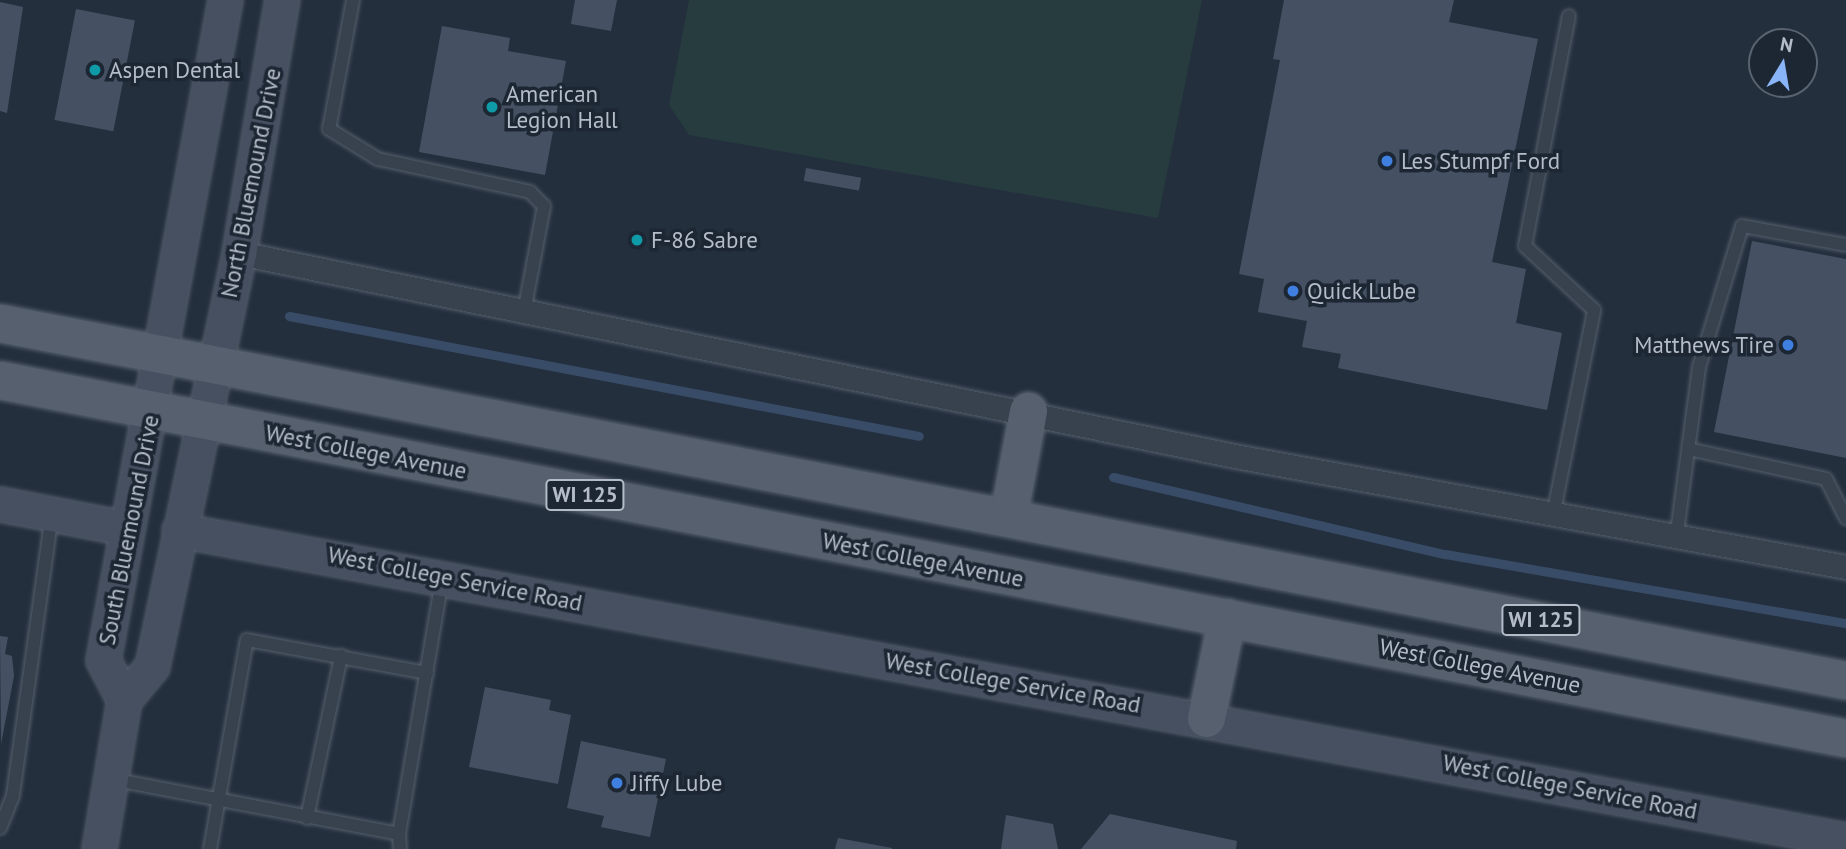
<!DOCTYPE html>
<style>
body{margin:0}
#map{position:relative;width:1846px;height:849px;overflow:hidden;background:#242f3e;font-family:"PT Sans",sans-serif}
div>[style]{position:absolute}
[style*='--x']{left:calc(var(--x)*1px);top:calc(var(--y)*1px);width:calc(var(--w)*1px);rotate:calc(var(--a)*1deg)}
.green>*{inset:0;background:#263c3f}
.stream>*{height:9px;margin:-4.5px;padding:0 4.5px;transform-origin:4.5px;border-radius:4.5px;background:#394c67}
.building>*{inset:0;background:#455162;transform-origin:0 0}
.roads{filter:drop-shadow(0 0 2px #565f6c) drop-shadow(0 0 2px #565f6c)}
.lane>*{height:12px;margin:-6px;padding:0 6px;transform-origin:6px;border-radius:6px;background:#38414e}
.street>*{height:23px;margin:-11.5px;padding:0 11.5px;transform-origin:11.5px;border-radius:11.5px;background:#38414e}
.secondary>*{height:33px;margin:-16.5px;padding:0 16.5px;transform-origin:16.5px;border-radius:16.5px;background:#465061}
.primary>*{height:37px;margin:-18.5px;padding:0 18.5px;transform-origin:18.5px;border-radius:18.5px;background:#56606e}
.dots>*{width:19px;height:19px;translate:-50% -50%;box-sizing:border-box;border:4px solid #1d2633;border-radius:50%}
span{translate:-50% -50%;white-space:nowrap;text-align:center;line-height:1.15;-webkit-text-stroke:7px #1d2633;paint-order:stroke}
.shield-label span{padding:2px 5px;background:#1d2633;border:2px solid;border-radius:5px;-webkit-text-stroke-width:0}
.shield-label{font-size:21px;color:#b4bcc9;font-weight:700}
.poi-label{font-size:23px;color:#b4bcc9}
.left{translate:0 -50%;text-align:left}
.right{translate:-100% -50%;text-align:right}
.street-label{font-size:23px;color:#b4bcc9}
.north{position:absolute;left:1748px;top:28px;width:70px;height:70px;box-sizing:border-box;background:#1d2633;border:2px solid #59626f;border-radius:50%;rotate:11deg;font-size:19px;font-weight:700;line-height:28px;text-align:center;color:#b4bcc9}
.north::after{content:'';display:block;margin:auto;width:24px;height:32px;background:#8ab4f8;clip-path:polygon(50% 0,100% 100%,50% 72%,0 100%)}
</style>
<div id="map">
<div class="green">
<i style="clip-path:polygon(689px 0,1202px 0,1158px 218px,689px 135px,669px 105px)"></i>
</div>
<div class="stream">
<i style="--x:289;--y:316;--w:641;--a:10.78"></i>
<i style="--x:1113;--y:477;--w:341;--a:13.1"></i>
<i style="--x:1445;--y:554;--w:407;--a:9.8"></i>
</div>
<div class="building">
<i style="clip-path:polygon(575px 0,617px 0,611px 31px,571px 24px)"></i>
<i style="clip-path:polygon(1284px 0,1454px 0,1449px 22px,1538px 39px,1492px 262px,1526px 269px,1516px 323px,1562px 333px,1547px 410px,1338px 368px,1341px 354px,1302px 347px,1307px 321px,1258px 312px,1264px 279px,1239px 274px,1280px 60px,1273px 59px)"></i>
<i style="clip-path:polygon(0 2px,23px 7px,7px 113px,0 111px)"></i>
<i style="left:76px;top:9px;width:60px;height:113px;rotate:11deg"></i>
<i style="clip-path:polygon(442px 26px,510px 38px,508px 51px,566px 61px,545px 175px,419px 152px)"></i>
<i style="left:806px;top:168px;width:56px;height:13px;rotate:10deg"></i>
<i style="clip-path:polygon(1752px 241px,1846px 259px,1846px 458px,1714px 432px)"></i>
<i style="clip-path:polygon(0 636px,8px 637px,5px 654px,12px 656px,14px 676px,1px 744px)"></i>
<i style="clip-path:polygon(485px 687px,551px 700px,549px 710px,571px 715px,558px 784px,469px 767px)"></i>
<i style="clip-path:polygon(581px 741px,666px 759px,650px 837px,601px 827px,604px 816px,567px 808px)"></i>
<i style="clip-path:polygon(1110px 814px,1237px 841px,1236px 849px,1081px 849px)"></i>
<i style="clip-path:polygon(1006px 815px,1053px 824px,1058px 849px,1001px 849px)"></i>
<i style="clip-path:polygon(838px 838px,892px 848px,892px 849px,835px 849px)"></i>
</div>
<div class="roads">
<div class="lane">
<i style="--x:353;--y:0;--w:131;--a:100.5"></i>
<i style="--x:329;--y:129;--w:57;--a:31.5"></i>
<i style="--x:378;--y:159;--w:156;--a:12.2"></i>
<i style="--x:530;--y:192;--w:20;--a:45"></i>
<i style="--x:544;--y:206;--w:108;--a:100.7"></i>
<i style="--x:1693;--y:450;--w:136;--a:12.3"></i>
<i style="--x:1826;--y:479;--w:44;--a:62.9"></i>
<i style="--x:1553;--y:516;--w:210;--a:-78.7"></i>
<i style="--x:1594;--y:310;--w:94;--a:-137.2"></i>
<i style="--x:1525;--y:246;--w:234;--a:-79.2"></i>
<i style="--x:1676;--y:540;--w:175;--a:-82.4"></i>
<i style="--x:1699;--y:367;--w:147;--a:-73"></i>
<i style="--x:1742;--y:226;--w:106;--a:10.4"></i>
<i style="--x:111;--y:779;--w:293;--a:10.8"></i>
<i style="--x:399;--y:834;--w:15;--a:86"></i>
<i style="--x:307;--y:818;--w:166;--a:-78.1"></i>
<i style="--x:0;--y:828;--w:35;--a:-68"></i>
<i style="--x:13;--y:795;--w:283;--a:-82.1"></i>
<i style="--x:399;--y:834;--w:257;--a:-80.4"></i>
<i style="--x:210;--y:849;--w:212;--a:-80"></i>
<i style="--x:247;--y:640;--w:183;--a:10.4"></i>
</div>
<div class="street">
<i style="--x:239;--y:253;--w:1022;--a:11.52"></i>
<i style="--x:1240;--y:457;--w:616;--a:10.29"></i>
</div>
<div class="secondary">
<i style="--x:0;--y:504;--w:127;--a:10.9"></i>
<i style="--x:179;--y:530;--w:1696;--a:10.53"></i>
<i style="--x:124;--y:700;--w:45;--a:-117.7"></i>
<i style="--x:103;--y:660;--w:671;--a:-79.53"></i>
<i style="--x:99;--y:849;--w:151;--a:-80.5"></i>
<i style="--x:124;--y:700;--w:44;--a:-50.5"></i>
<i style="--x:152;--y:666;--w:422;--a:-78.1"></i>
<i style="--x:239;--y:253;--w:257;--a:-80.4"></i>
</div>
<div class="primary">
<i style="--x:0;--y:323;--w:1880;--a:10.95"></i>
<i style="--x:0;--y:380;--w:1880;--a:10.98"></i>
<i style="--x:1008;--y:517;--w:108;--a:-79.3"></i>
<i style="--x:1206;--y:718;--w:103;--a:-78.3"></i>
</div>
</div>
<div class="dots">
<i style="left:95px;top:70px;background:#0f9aa8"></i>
<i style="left:492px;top:107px;background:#0f9aa8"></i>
<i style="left:1387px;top:161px;background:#3f7fe0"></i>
<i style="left:637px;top:240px;background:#0f9aa8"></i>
<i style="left:1293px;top:291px;background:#3f7fe0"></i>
<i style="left:1788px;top:345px;background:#3f7fe0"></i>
<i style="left:617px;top:783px;background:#3f7fe0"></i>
</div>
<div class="shield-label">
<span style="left:585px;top:495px">WI 125</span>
<span style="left:1541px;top:620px">WI 125</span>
</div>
<div class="poi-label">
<span class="left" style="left:109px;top:70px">Aspen Dental</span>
<span class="left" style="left:506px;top:107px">American<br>Legion Hall</span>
<span class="left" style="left:1401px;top:161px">Les Stumpf Ford</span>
<span class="left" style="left:651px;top:240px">F-86 Sabre</span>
<span class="left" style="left:1307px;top:291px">Quick Lube</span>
<span class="right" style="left:1774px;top:345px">Matthews Tire</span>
<span class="left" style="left:631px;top:783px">Jiffy Lube</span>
</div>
<div class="street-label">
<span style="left:251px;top:183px;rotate:-79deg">North Bluemound Drive</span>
<span style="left:366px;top:452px;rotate:11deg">West College Avenue</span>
<span style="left:129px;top:530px;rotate:-79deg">South Bluemound Drive</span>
<span style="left:923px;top:560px;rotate:11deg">West College Avenue</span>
<span style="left:455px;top:579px;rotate:11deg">West College Service Road</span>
<span style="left:1480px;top:666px;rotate:11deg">West College Avenue</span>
<span style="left:1013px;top:683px;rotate:10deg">West College Service Road</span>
<span style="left:1570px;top:787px;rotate:11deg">West College Service Road</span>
</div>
<div class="north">N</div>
</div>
